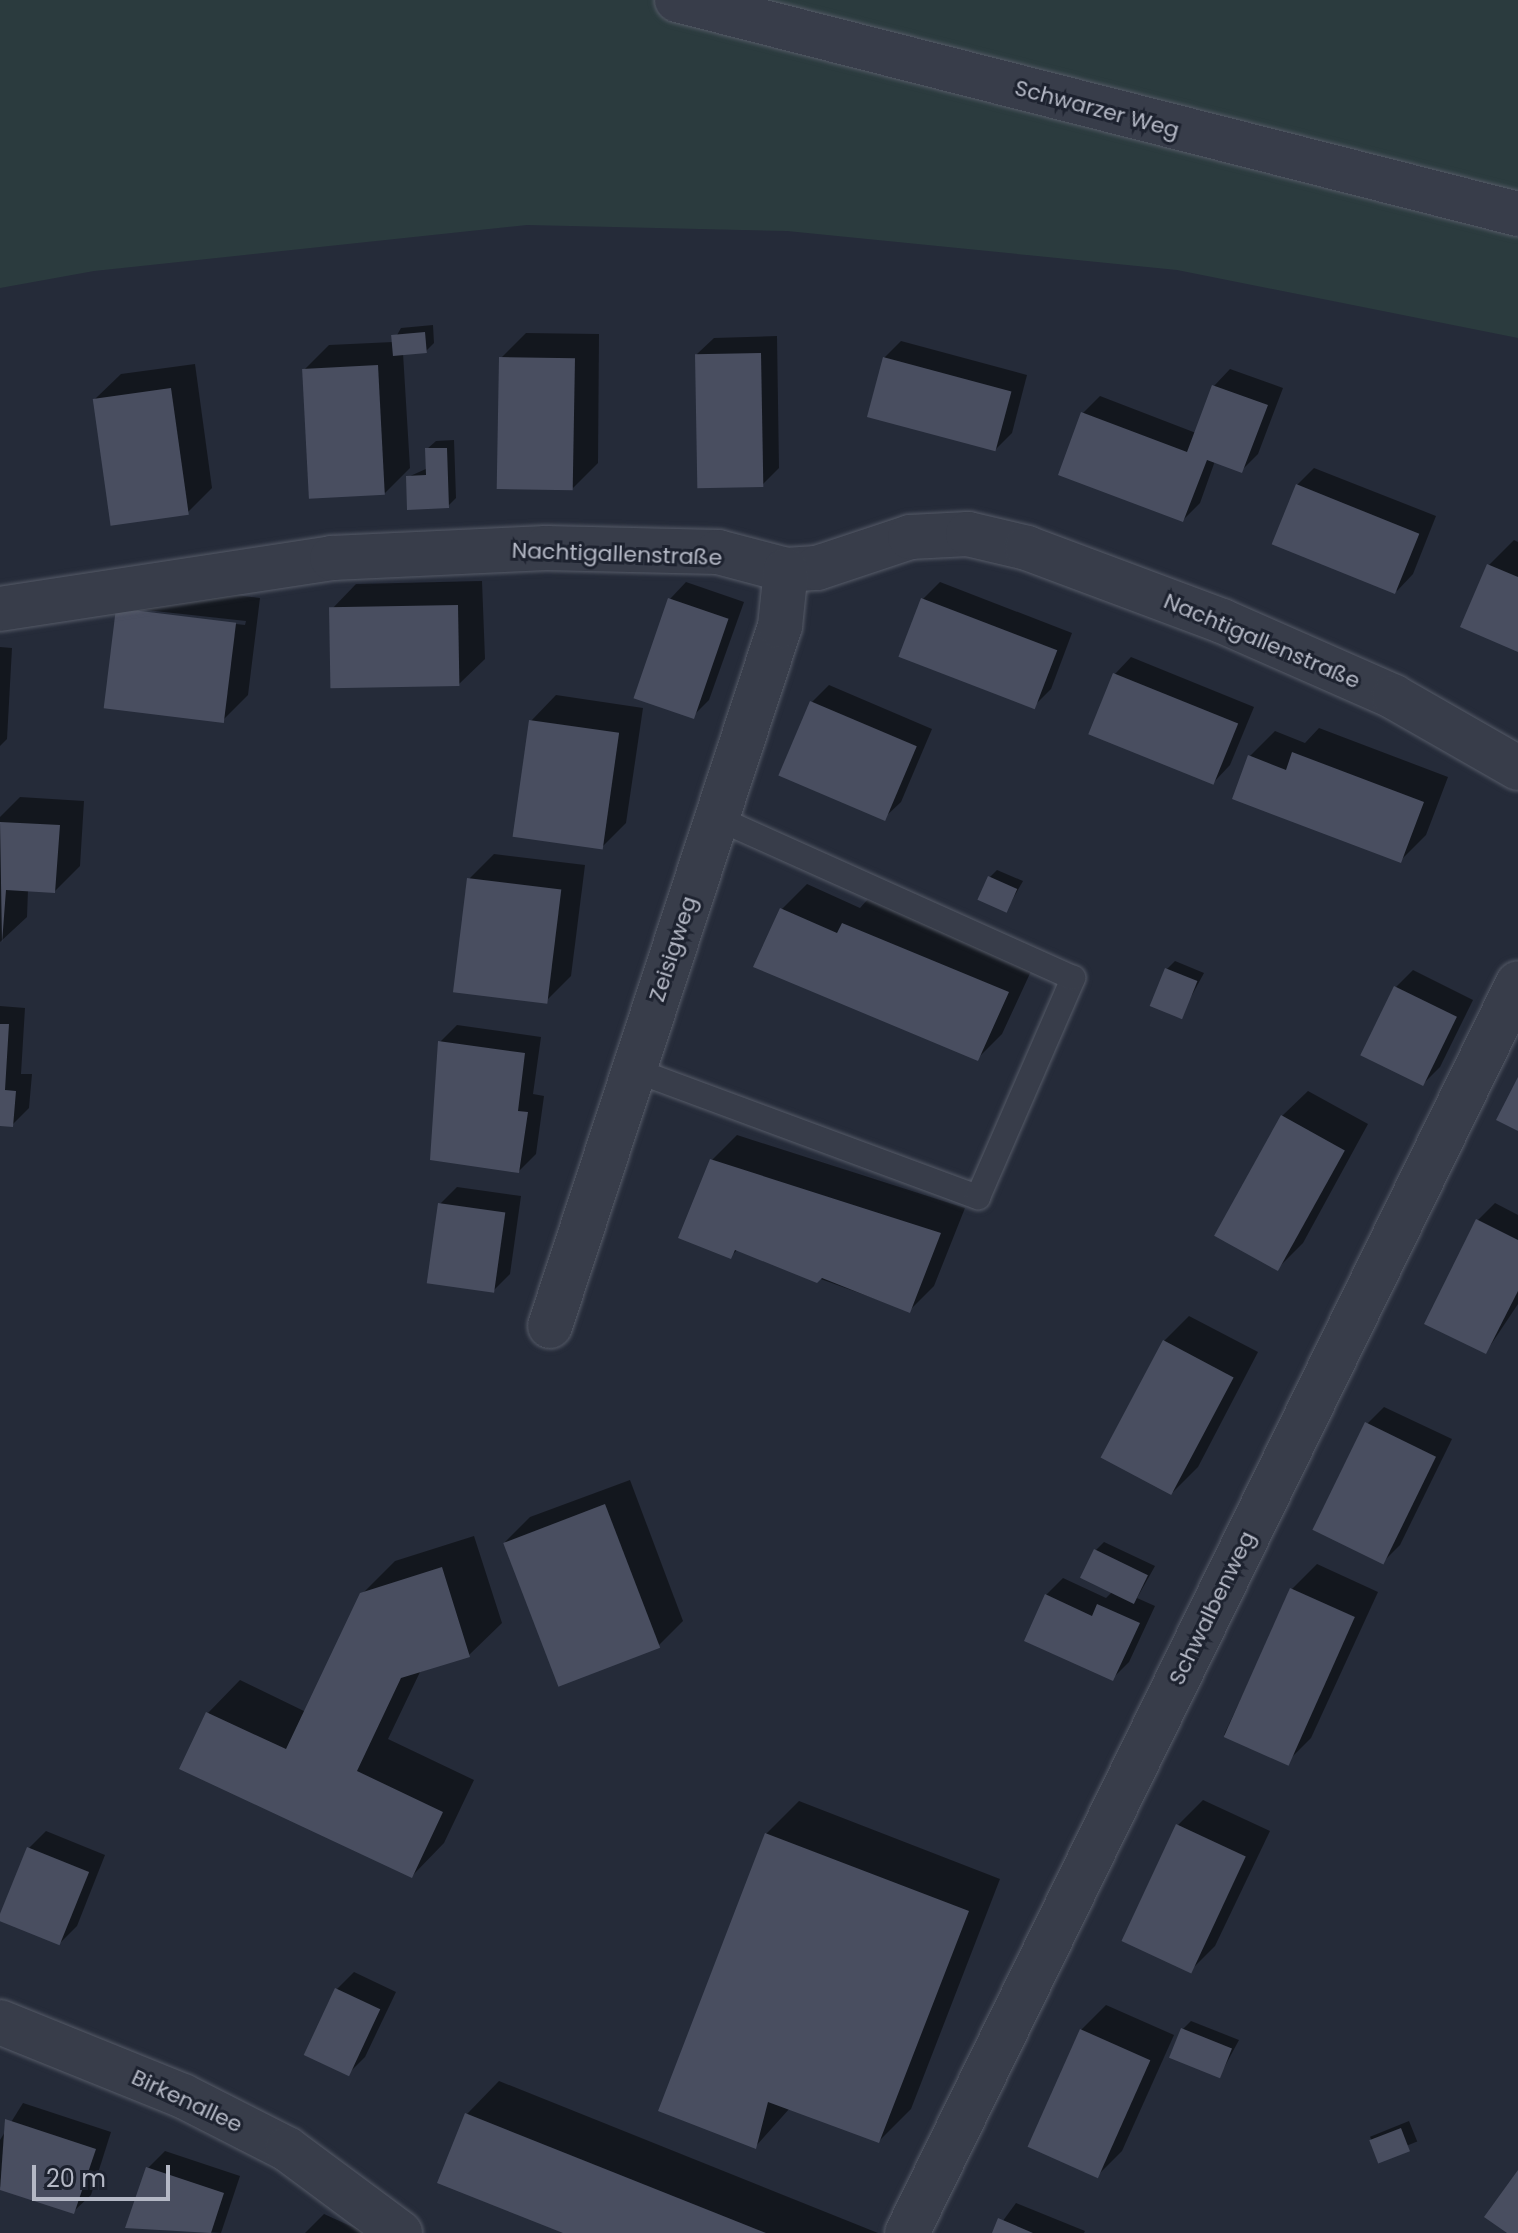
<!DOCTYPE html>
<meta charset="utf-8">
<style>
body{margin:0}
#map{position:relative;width:1518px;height:2233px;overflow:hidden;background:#252b39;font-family:Poppins,sans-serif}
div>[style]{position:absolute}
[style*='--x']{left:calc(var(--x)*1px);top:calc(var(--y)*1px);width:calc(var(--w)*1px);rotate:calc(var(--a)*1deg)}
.green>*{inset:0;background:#2b3b3e}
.shadow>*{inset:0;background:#0007;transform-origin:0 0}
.building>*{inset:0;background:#494e60;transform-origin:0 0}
.roads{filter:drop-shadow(0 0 2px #565b68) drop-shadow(0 0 2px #565b68)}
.lane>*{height:24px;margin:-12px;padding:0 12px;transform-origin:12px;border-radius:12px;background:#383d4a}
.street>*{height:44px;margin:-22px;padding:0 22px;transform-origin:22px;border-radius:22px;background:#383d4a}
span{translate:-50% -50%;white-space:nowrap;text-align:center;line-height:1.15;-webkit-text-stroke:6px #1d222f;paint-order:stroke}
.street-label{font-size:22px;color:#b4b8c5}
.scale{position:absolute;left:32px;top:2165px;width:138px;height:36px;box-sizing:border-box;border:4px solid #b4b8c5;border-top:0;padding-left:10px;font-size:24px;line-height:28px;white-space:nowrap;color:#b4b8c5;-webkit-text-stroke:6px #1d222f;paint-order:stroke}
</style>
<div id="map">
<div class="green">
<i style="clip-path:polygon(0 0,1518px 0,1518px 338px,1177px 270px,787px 231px,527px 225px,94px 271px,0 288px)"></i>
</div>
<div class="shadow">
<i style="clip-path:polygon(433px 325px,434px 343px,426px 351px,403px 353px,410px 468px,385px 493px,304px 370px,329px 345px,393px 342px,401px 328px)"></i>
<i style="clip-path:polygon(526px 333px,599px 334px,598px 463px,573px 488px,501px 358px)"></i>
<i style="clip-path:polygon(777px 336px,779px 468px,762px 485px,697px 354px,714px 338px)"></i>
<i style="clip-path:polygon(901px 341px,1027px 375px,1012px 433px,995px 450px,884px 358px)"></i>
<i style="clip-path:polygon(195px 364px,212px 488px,187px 513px,95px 399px,121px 374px)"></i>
<i style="clip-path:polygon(1230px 369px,1283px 388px,1258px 454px,1241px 471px,1215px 461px,1200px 503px,1183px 520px,1083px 413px,1100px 396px,1196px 433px,1214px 386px)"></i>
<i style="clip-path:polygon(454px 440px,456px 498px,448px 506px,408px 477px,428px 468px,427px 449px,436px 441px)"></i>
<i style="clip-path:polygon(1314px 468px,1436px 516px,1413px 574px,1397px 591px,1297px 485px)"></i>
<i style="clip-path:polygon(1514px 540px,1518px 542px,1518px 650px,1489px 565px)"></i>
<i style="clip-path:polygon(482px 581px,485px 659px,459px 684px,331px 610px,356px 584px)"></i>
<i style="clip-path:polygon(686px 582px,744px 602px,709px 700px,692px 717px,670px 599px)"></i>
<i style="clip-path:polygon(940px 582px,1072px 633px,1051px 689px,1034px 706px,923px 599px)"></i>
<i style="clip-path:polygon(evenodd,143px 584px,260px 598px,248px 695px,223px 720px,107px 707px,143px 584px,137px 609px,246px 621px,245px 625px,137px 613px,137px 609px)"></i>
<i style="clip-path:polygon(0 647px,12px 648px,7px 739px,0 746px)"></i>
<i style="clip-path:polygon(1131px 657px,1254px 707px,1230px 765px,1214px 782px,1115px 674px)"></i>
<i style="clip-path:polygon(829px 685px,932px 729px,901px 802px,884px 818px,812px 702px)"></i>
<i style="clip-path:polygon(556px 695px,643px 708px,626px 823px,601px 848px,531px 721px)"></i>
<i style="clip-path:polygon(1319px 728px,1448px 777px,1426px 835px,1401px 860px,1250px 756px,1275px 731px,1305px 743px)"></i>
<i style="clip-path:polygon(20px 797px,84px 801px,80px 866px,55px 891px,28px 890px,27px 917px,0 942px,0 817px)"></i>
<i style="clip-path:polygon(494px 854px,585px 865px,571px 976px,546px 1001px,469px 879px)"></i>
<i style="clip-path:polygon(997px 870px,1023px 881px,1006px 911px,989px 878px)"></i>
<i style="clip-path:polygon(807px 884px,860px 908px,868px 899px,1033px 967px,1002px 1034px,977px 1059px,756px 966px,782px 909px)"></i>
<i style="clip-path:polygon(1175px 961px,1204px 973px,1180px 1017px,1167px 969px)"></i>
<i style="clip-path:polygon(1413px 970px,1473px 1000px,1440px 1067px,1423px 1084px,1396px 987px)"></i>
<i style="clip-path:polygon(0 1006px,25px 1008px,21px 1074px,32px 1074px,29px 1108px,12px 1125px,0 1124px)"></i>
<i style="clip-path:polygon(457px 1025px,541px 1037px,533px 1094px,544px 1096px,536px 1154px,519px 1171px,440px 1042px)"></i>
<i style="clip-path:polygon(1308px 1091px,1368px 1124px,1303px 1243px,1278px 1268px,1217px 1235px,1282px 1116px)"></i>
<i style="clip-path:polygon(737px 1135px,965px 1208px,934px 1286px,909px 1311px,738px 1249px,731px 1256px,712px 1160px)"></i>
<i style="clip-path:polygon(457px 1187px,521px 1196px,510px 1274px,493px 1291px,440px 1204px)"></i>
<i style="clip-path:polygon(1495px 1203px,1518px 1215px,1518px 1304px,1486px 1352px,1478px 1220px)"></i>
<i style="clip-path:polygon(1189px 1316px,1258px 1352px,1198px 1467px,1173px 1492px,1164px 1341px)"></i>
<i style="clip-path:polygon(1384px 1407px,1452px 1439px,1400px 1545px,1383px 1562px,1367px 1424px)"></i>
<i style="clip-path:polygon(630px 1480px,683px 1621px,658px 1646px,505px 1542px,530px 1517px)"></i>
<i style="clip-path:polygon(474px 1536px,502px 1623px,469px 1655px,420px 1672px,388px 1739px,474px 1780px,444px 1843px,412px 1876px,208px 1713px,240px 1680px,306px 1712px,362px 1594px,395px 1561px)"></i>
<i style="clip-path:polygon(1104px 1542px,1155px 1566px,1137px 1598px,1155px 1606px,1129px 1662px,1112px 1679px,1046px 1595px,1063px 1578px,1106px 1598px,1113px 1591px,1096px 1550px)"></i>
<i style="clip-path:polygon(1317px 1564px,1378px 1592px,1311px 1738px,1286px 1763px,1224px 1735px,1292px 1589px)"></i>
<i style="clip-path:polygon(1203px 1800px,1270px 1831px,1215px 1946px,1190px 1971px,1124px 1940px,1178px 1825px)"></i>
<i style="clip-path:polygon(799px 1801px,1000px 1879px,911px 2109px,879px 2141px,790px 2108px,756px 2146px,766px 1834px)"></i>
<i style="clip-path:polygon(46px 1831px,105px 1855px,77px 1926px,60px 1943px,29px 1848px)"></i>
<i style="clip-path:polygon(354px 1972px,396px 1992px,365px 2057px,348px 2074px,337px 1989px)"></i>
<i style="clip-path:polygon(1106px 2005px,1174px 2035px,1122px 2151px,1097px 2176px,1081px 2030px)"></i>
<i style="clip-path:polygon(1191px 2021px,1239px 2040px,1219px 2077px,1183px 2029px)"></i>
<i style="clip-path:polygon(499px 2081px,878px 2233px,568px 2233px,467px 2114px)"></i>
<i style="clip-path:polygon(23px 2103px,111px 2132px,91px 2195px,74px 2211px,0 2187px,0 2140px)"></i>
<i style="left:1409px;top:2121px;width:22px;height:42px;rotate:68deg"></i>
<i style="clip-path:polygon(165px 2151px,240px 2176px,221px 2233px,128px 2226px,148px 2168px)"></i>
<i style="clip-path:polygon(1016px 2203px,1085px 2231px,1084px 2233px,994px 2233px)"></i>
<i style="clip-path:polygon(324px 2214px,366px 2233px,305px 2233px)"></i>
</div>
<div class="building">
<i style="left:425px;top:332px;width:21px;height:34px;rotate:85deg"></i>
<i style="left:761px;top:353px;width:134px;height:66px;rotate:89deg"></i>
<i style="left:499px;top:357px;width:76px;height:132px;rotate:1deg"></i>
<i style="left:883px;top:357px;width:133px;height:62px;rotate:15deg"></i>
<i style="left:378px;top:365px;width:130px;height:76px;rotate:87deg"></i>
<i style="clip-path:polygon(1212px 385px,1268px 405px,1242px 473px,1207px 460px,1183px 522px,1058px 475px,1081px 412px,1187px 452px)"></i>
<i style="left:171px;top:388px;width:128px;height:79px;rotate:82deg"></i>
<i style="clip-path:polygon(425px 448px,447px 448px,449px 508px,407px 510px,406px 476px,426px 475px)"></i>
<i style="left:1296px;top:484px;width:133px;height:65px;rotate:22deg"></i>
<i style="clip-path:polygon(1487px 564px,1518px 577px,1518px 652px,1460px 627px)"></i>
<i style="left:668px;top:598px;width:64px;height:106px;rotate:19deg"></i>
<i style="left:921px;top:598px;width:146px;height:63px;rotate:21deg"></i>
<i style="left:458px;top:605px;width:81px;height:129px;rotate:89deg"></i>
<i style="left:116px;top:608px;width:121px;height:101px;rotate:7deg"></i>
<i style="left:1113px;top:673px;width:135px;height:66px;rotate:22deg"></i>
<i style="left:810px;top:701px;width:116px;height:81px;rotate:23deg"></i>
<i style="left:529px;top:720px;width:91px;height:118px;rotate:8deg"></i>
<i style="clip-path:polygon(1292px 752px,1424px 802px,1401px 863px,1232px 799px,1248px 755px,1286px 770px)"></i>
<i style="clip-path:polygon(0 822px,60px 825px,55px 893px,6px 890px,2px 943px)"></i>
<i style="left:988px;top:876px;width:32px;height:26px;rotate:24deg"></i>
<i style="left:467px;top:878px;width:95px;height:115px;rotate:7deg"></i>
<i style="clip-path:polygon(780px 908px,837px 933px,842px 923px,1009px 992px,978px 1061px,753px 967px)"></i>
<i style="left:1165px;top:968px;width:35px;height:41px;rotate:22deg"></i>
<i style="left:1394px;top:986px;width:70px;height:77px;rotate:26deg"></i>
<i style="clip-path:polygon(0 1024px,9px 1024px,5px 1090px,16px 1091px,13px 1127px,0 1126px)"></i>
<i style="clip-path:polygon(438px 1041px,525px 1053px,518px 1111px,528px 1112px,519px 1173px,430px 1160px)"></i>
<i style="clip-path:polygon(1518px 1077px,1518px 1131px,1496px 1120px)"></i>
<i style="left:1281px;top:1115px;width:73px;height:138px;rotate:29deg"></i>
<i style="clip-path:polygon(710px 1159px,941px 1233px,910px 1313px,822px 1278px,817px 1283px,735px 1250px,731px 1259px,678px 1238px)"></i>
<i style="left:438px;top:1203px;width:68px;height:81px;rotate:8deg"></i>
<i style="clip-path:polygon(1476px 1219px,1518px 1240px,1518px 1291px,1486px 1354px,1424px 1324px)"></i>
<i style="left:1163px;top:1340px;width:80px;height:133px;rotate:28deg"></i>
<i style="left:1365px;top:1422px;width:79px;height:120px;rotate:26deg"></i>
<i style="left:605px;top:1504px;width:154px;height:109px;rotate:69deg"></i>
<i style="left:1094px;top:1549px;width:60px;height:32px;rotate:26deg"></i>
<i style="clip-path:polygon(442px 1567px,470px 1657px,401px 1678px,357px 1771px,443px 1812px,412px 1878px,179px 1769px,206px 1712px,286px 1749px,360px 1593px)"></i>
<i style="left:1290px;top:1588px;width:71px;height:163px;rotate:24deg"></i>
<i style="clip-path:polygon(1045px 1594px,1092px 1616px,1097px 1604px,1140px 1623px,1113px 1681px,1024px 1641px)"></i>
<i style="left:1176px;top:1824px;width:77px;height:129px;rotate:25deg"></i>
<i style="clip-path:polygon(765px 1833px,969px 1911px,879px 2143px,768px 2102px,756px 2149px,658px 2111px)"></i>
<i style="left:27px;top:1847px;width:67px;height:79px;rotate:22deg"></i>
<i style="left:335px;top:1988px;width:50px;height:74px;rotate:25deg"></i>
<i style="left:1181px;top:2028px;width:55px;height:32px;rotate:22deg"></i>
<i style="left:1080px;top:2029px;width:77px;height:129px;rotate:24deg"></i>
<i style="clip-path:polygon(465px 2113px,766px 2233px,563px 2233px,437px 2183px)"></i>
<i style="clip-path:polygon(5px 2119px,96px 2149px,74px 2214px,0 2190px)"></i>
<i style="left:1401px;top:2128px;width:25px;height:34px;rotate:69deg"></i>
<i style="clip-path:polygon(146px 2167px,224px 2193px,211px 2233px,125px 2228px)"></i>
<i style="clip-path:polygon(1518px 2170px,1518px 2233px,1507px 2233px,1484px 2217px)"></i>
<i style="clip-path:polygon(998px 2218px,1033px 2233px,992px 2233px)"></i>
</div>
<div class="roads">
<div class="lane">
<i style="--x:634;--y:1070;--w:367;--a:20.3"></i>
<i style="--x:978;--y:1197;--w:239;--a:-66.5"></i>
<i style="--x:1073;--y:978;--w:390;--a:-155.8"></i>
</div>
<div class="street">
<i style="--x:677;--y:0;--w:868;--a:14.28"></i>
<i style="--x:0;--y:609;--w:336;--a:-8.7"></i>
<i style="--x:332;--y:558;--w:214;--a:-2.7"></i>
<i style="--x:546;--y:548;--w:172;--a:1.3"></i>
<i style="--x:718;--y:552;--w:70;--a:14.8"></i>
<i style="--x:786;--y:570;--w:31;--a:-4"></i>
<i style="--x:817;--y:568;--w:98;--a:-18.4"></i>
<i style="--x:910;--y:537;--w:58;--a:-3"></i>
<i style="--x:968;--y:534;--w:61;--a:13.3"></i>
<i style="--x:1027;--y:548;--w:208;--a:20.5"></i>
<i style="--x:1222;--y:621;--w:188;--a:23.8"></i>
<i style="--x:1394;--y:697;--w:143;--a:29.8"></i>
<i style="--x:550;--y:1326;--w:737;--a:-71.81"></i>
<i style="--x:780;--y:626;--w:56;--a:-83.9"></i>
<i style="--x:0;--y:2022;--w:197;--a:22"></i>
<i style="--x:183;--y:2096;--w:117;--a:27"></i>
<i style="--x:287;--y:2149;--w:141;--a:36.6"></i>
<i style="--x:907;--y:2233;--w:1391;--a:-63.95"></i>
</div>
</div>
<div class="street-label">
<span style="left:1097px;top:109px;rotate:15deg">Schwarzer Weg</span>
<span style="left:617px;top:554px;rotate:2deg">Nachtigallenstraße</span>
<span style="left:1262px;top:641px;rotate:23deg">Nachtigallenstraße</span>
<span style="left:673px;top:949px;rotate:-72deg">Zeisigweg</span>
<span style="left:1212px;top:1608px;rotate:-64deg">Schwalbenweg</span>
<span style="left:187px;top:2101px;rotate:25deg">Birkenallee</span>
</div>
<div class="scale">20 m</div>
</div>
